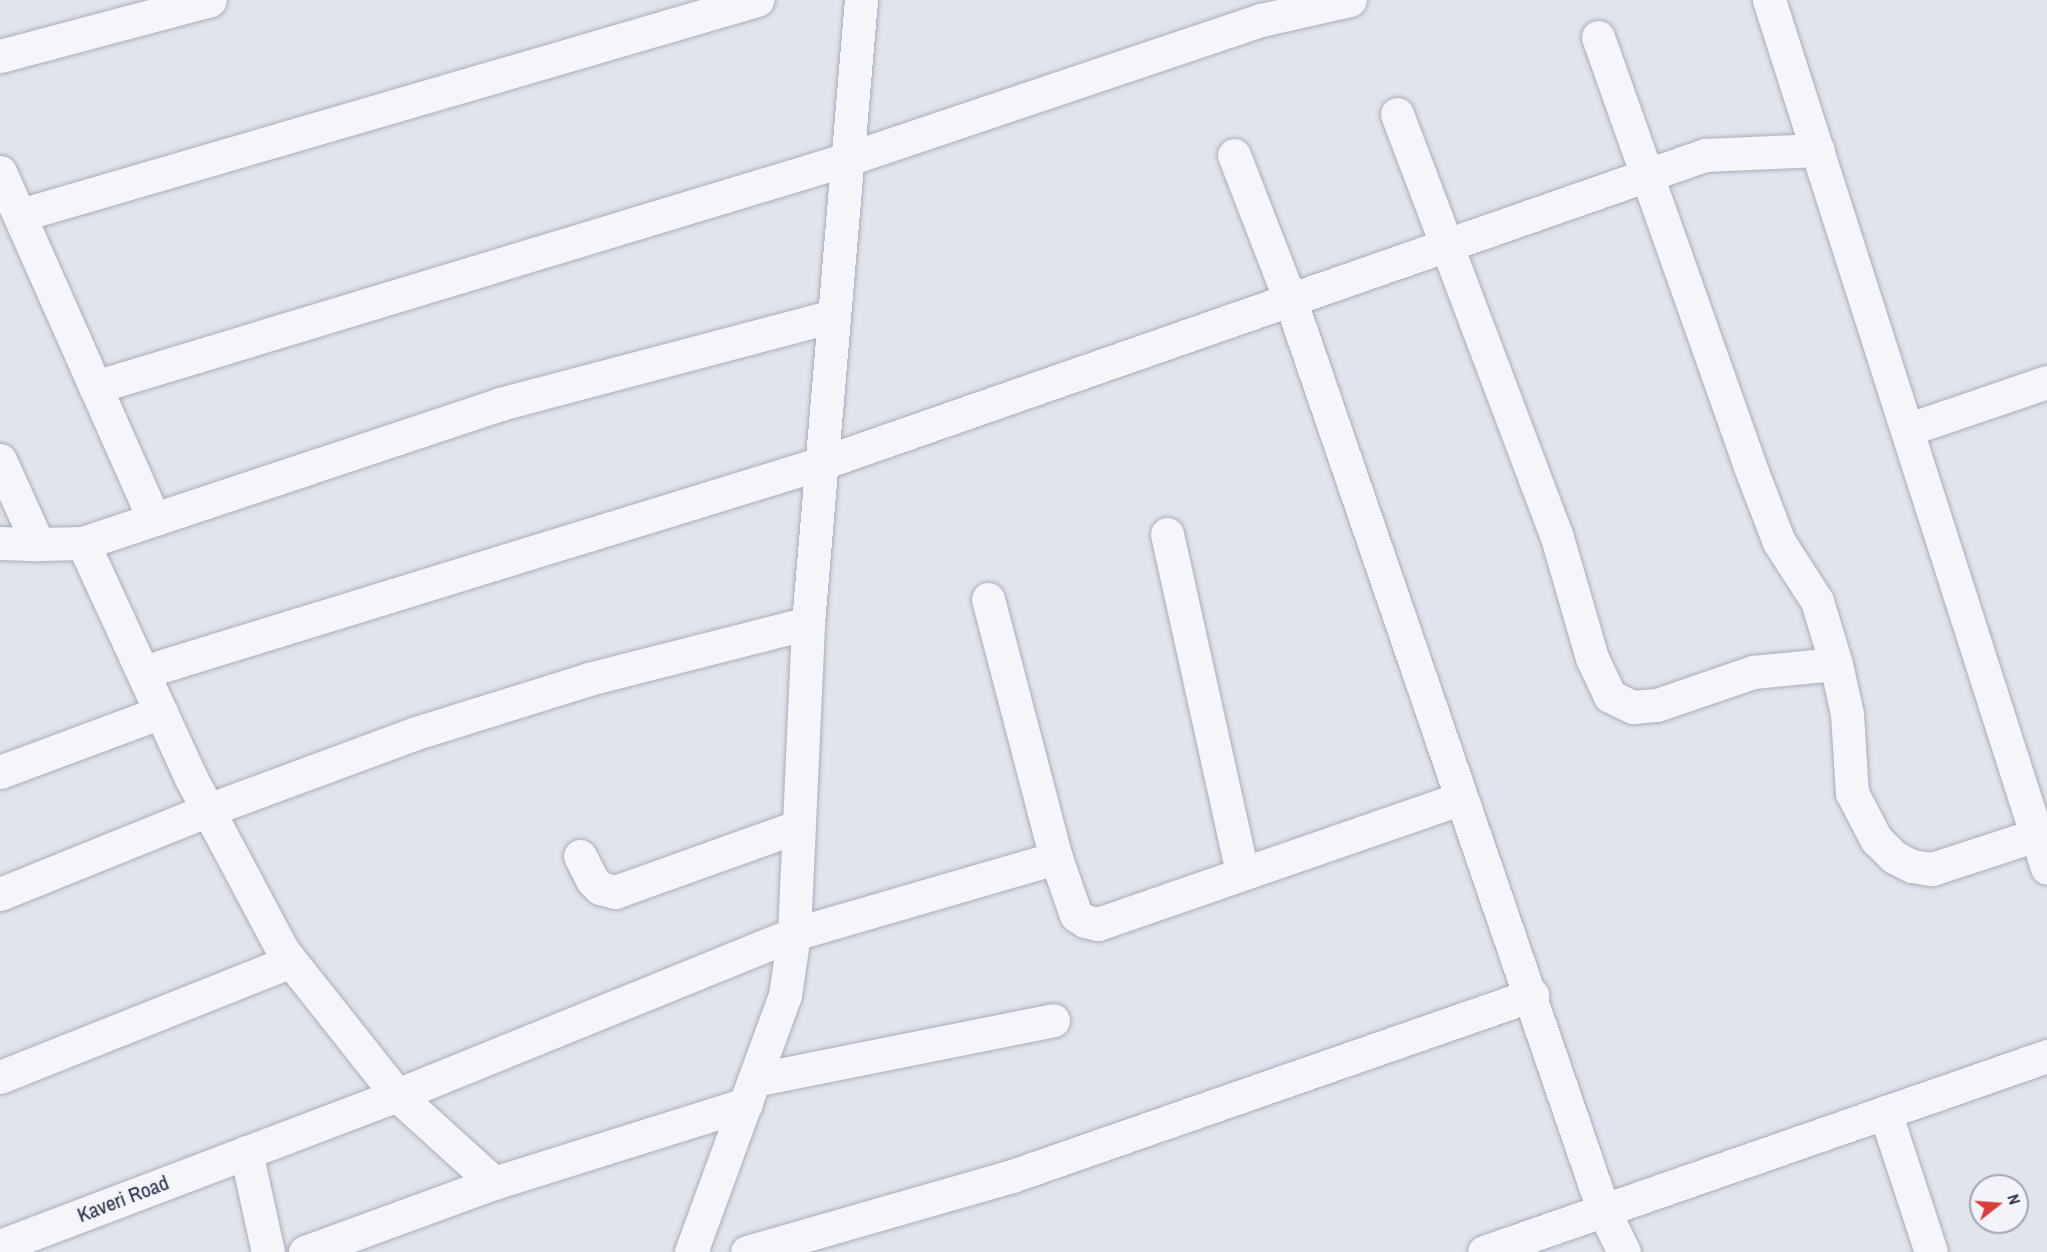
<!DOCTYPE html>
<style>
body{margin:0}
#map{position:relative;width:2047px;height:1252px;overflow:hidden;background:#e2e4ec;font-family:"Archivo Narrow",sans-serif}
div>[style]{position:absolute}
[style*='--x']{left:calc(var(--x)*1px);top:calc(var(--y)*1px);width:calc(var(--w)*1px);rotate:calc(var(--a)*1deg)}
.roads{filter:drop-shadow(0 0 2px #aaadba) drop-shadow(0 0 2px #aaadba)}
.minor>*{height:33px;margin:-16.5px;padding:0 16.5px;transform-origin:16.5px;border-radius:16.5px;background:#f5f6f9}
span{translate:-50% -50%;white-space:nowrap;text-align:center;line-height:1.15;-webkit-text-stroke:4.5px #f2f4f9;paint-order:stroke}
.street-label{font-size:21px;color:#282e46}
.north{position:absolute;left:1969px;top:1174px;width:60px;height:60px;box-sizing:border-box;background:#f2f4f9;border:2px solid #a1a5b1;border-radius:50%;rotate:73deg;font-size:16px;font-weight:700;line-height:24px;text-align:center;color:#282e46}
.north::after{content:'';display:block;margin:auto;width:21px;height:27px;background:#dd3d3a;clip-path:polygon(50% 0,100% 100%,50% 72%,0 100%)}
</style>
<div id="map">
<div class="roads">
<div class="minor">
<i style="--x:1769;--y:0;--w:911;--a:72.24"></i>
<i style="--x:1598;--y:37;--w:453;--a:70.5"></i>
<i style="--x:1749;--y:464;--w:84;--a:69"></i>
<i style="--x:1779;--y:542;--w:70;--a:57.2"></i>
<i style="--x:1817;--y:601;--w:66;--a:73.2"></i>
<i style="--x:0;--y:56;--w:217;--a:-14.9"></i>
<i style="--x:1397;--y:114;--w:449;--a:69.3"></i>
<i style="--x:1556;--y:534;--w:129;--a:73.8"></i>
<i style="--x:1592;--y:658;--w:42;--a:64.7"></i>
<i style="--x:1610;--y:696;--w:25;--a:26"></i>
<i style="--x:1633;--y:707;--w:24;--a:-5"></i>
<i style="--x:1657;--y:705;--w:102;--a:-19"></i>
<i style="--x:1753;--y:672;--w:83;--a:-5.5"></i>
<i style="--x:1836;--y:664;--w:51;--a:77.6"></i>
<i style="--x:1847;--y:714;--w:79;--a:86.4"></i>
<i style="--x:1852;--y:793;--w:52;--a:62.4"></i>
<i style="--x:1876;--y:839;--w:25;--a:45"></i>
<i style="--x:1894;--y:857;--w:20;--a:27"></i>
<i style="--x:1912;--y:866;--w:20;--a:9"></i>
<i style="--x:1932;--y:869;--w:109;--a:-18.1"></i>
<i style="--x:1234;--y:155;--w:158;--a:68.8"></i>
<i style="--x:1291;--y:302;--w:959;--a:71.02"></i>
<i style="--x:1603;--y:1209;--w:48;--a:64"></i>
<i style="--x:0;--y:172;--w:380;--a:66.1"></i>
<i style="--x:20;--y:215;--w:768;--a:-16.26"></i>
<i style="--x:95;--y:387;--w:787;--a:-16.85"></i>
<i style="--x:848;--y:159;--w:436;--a:-18.6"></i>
<i style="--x:1261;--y:20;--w:91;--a:-12.7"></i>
<i style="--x:1909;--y:429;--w:146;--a:-18.8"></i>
<i style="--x:0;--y:460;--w:92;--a:65.7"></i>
<i style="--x:38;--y:544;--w:45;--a:-1.3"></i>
<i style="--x:83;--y:543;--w:259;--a:65.3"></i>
<i style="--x:191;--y:778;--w:196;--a:62"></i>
<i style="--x:283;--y:951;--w:184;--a:51.6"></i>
<i style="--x:397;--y:1095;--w:131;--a:42.2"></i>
<i style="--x:494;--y:1183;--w:264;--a:-17.4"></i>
<i style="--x:1167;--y:534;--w:346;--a:77.5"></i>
<i style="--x:0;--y:543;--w:38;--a:2"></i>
<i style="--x:83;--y:543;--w:440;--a:-18.4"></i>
<i style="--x:500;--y:404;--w:345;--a:-14.8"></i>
<i style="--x:988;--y:599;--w:268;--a:75.3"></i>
<i style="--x:1056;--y:858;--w:60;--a:70.7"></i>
<i style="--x:1076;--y:915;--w:11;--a:34"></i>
<i style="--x:1085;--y:921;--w:13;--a:13"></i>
<i style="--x:1098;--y:924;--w:382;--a:-19.1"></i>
<i style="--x:143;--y:672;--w:710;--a:-17.11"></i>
<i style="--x:822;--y:463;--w:935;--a:-19.23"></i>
<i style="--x:1705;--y:155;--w:113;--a:-2.5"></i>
<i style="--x:0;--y:772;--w:172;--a:-20.4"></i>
<i style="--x:580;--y:856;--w:27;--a:63"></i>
<i style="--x:592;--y:880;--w:11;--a:45"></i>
<i style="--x:600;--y:888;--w:16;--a:15"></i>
<i style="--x:615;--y:892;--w:195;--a:-19.7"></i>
<i style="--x:0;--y:894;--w:224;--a:-22"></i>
<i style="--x:208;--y:810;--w:222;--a:-20.3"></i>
<i style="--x:416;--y:733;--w:181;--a:-17.3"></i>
<i style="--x:589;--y:679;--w:226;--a:-14.3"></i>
<i style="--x:0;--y:1077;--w:313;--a:-21.7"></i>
<i style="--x:754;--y:1080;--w:305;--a:-11.3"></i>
<i style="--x:1885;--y:1112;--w:147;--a:71.8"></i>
<i style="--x:246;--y:1152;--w:102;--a:77.6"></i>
<i style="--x:0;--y:1246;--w:425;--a:-20.8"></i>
<i style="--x:397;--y:1095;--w:428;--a:-22.1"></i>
<i style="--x:794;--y:934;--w:273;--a:-16.2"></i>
<i style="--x:305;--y:1252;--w:201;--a:-20.1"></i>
<i style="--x:691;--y:1252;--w:274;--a:-69.9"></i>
<i style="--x:785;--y:995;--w:62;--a:-81.6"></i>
<i style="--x:794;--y:934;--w:311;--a:-87.4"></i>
<i style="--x:808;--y:623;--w:625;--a:-85.14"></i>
<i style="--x:747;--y:1252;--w:276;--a:-16"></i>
<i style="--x:1012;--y:1176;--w:551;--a:-19.19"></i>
<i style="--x:1484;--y:1252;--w:596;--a:-19.19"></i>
</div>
</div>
<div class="street-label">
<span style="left:123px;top:1199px;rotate:-21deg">Kaveri Road</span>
</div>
<div class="north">N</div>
</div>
